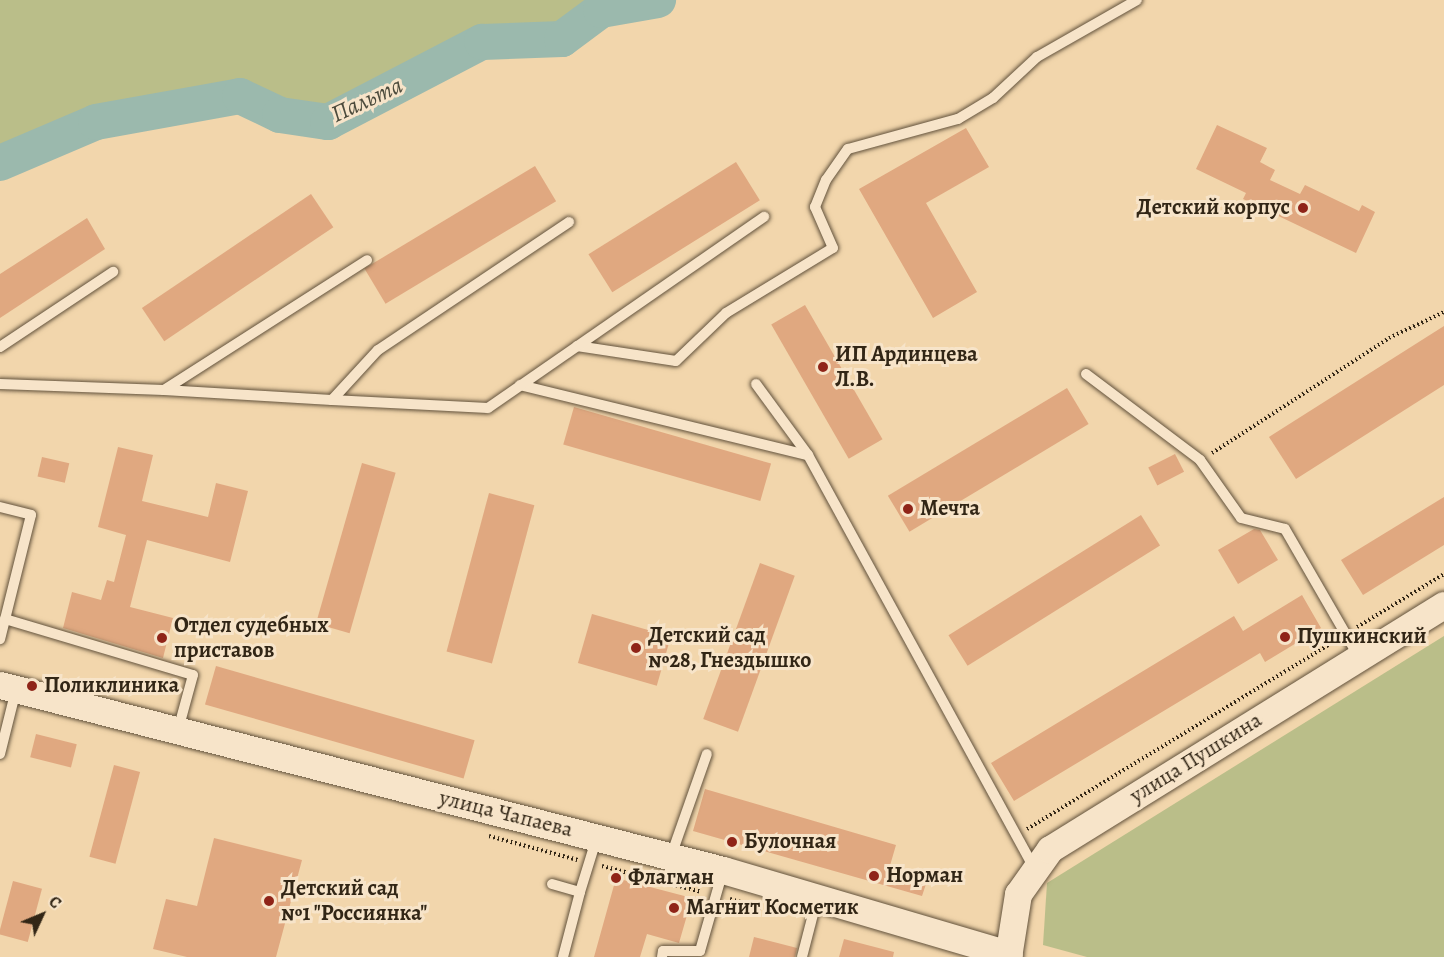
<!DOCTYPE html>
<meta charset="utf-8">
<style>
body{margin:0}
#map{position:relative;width:1444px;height:957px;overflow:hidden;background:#f2d6ac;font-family:Alegreya,serif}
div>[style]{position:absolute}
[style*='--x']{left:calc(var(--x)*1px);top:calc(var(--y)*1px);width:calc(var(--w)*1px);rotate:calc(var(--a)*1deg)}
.green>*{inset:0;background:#babe89}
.river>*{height:36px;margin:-18px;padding:0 18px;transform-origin:18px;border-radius:18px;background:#9bb9ad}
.building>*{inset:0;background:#e0a880;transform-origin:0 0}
.path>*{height:4px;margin-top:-2px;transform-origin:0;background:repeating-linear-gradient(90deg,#322616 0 1.5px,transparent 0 4.5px)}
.roads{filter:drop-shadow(0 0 2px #62523c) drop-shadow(0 0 2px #62523c)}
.service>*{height:10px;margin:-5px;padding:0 5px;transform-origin:5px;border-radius:5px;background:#f7e4c9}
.tertiary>*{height:27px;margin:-13.5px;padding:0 13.5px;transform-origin:13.5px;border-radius:13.5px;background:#f7e4c9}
.dots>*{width:16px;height:16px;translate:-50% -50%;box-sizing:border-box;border:3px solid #f7e4c9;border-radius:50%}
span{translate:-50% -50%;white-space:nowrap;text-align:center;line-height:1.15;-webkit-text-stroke:6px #f7e4c9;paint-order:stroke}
.poi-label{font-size:22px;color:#322616;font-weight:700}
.right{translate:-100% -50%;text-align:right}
.left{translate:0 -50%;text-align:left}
.street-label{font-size:22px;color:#322616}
.water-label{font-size:24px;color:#4c4b3c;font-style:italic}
.north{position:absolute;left:12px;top:885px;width:60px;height:60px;-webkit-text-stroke:4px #f7e4c9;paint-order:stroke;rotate:46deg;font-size:16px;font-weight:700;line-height:24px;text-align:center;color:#322616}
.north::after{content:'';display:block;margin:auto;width:21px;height:27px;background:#322616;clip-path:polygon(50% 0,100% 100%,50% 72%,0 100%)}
</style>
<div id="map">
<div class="green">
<i style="clip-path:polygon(0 0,658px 0,601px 10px,562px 39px,482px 42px,328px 122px,280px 115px,240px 96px,96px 122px,0 163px)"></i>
<i style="clip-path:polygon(1444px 636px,1444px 957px,1087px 957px,1043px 945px,1047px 883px)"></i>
</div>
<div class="river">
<i style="--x:0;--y:163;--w:104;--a:-23.1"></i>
<i style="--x:96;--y:122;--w:146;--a:-10.2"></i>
<i style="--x:240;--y:96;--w:44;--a:25.4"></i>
<i style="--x:280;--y:115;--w:49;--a:8.3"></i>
<i style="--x:328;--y:122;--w:174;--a:-27.5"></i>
<i style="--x:482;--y:42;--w:80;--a:-2.1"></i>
<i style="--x:562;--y:39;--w:49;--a:-36.6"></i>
<i style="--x:601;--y:10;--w:58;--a:-10"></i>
</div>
<div class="building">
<i style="clip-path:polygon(1217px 125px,1267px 148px,1260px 162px,1275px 170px,1270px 180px,1300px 194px,1305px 185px,1359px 211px,1362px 205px,1375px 212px,1356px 253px,1243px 199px,1246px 193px,1196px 169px)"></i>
<i style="clip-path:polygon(966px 128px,989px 167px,926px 203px,977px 292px,933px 318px,859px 189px)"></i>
<i style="left:736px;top:162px;width:45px;height:174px;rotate:58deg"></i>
<i style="left:535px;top:166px;width:41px;height:199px;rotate:59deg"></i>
<i style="left:311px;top:194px;width:40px;height:204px;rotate:56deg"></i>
<i style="clip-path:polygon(87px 218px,105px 249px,0 318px,0 274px)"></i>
<i style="left:805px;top:305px;width:155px;height:39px;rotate:60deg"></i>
<i style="clip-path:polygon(1444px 326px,1444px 385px,1296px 479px,1269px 437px)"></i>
<i style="left:1067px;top:388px;width:42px;height:209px;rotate:59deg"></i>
<i style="left:574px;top:407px;width:205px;height:39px;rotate:16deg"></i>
<i style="clip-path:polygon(118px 447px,153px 455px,142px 501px,208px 517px,216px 483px,248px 491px,230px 562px,147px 540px,130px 607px,173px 618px,163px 658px,63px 628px,72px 592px,101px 600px,107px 580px,114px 582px,126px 535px,98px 527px)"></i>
<i style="left:1175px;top:454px;width:20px;height:30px;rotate:63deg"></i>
<i style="left:42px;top:457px;width:28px;height:20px;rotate:13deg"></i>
<i style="left:362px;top:463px;width:35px;height:167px;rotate:16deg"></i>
<i style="left:489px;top:493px;width:47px;height:164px;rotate:15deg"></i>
<i style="clip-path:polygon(1444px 497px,1444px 545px,1363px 595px,1341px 560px)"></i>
<i style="left:1141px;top:515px;width:36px;height:227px;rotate:58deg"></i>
<i style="clip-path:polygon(1254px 529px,1260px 530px,1278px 560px,1238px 584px,1218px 550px)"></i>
<i style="left:760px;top:563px;width:37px;height:166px;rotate:20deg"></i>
<i style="clip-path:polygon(1302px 595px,1321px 628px,1265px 662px,1260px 653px,1014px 801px,991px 763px,1234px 616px,1243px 631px)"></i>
<i style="left:592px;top:614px;width:82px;height:51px;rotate:16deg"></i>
<i style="left:216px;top:666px;width:269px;height:40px;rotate:16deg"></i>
<i style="left:36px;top:734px;width:42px;height:24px;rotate:14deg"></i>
<i style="left:114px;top:765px;width:27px;height:95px;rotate:15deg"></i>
<i style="clip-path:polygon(705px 789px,896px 845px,889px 869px,927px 881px,922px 896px,693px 831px)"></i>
<i style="clip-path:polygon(214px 838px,302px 860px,276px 957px,187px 957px,153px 949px,166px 899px,197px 906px)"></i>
<i style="clip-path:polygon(616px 878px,692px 898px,679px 943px,647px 934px,640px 957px,594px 957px)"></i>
<i style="left:13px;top:881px;width:30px;height:55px;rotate:15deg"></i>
<i style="clip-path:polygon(754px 937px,797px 948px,795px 957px,749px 957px)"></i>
<i style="clip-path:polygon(844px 939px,894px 952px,893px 957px,839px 957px)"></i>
</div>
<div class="path">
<i style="--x:1212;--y:453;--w:211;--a:-33"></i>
<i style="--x:1389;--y:338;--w:61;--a:-25.3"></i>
<i style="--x:1357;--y:627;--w:102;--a:-31.3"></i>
<i style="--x:1027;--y:829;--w:361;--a:-31.4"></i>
<i style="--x:489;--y:836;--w:92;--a:15.1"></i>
<i style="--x:602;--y:866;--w:103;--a:14.6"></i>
<i style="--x:730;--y:899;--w:41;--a:15.8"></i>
</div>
<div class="roads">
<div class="service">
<i style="--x:577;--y:346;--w:100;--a:8.6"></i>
<i style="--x:676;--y:361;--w:69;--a:-43.8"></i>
<i style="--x:726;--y:313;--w:125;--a:-31.3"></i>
<i style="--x:833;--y:248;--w:45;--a:-113.7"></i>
<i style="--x:815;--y:207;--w:29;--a:-68"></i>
<i style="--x:826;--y:180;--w:38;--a:-55"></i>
<i style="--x:848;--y:149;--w:114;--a:-15.3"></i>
<i style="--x:958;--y:119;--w:41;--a:-31"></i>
<i style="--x:993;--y:98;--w:60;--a:-43"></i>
<i style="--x:1037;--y:57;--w:115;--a:-29.7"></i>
<i style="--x:0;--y:347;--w:136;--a:-33.6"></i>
<i style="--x:1086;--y:374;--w:143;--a:37"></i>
<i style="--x:1200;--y:460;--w:71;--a:54.7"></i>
<i style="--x:1241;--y:518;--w:45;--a:14"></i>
<i style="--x:1285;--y:529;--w:148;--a:60"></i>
<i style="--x:0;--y:384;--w:164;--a:2.1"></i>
<i style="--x:164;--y:390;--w:241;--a:-32.6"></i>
<i style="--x:756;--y:384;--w:88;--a:53.8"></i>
<i style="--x:808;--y:455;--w:471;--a:61.3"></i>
<i style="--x:520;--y:385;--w:296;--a:13.7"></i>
<i style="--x:164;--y:390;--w:168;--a:3.4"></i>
<i style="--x:332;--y:400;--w:68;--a:-47.4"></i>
<i style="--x:378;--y:350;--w:230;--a:-33.8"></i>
<i style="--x:332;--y:400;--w:156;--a:2.9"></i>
<i style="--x:488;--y:408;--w:336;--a:-34.7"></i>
<i style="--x:0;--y:507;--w:32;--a:14"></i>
<i style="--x:31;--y:515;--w:128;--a:104"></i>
<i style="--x:5;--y:619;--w:196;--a:16.6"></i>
<i style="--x:193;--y:675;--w:57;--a:105.3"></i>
<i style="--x:0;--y:754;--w:66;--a:-76"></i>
<i style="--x:671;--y:856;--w:108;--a:-70.6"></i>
<i style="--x:552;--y:884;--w:29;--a:16"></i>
<i style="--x:580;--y:892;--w:58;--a:-72.8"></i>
<i style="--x:563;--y:957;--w:67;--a:-75.3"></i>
<i style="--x:662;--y:957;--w:6;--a:-81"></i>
<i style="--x:663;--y:951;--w:37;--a:0"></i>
<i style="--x:700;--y:951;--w:83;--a:-74"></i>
<i style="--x:802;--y:957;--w:60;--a:-75.5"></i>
</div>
<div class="tertiary">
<i style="--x:0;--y:685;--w:746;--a:14.35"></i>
<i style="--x:723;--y:870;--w:298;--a:16.4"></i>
<i style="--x:1008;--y:957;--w:64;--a:-81"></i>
<i style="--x:1018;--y:894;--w:55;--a:-54.6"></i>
<i style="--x:1050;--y:849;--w:463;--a:-31.8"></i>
</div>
</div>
<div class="dots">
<i style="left:1303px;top:208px;background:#8f2418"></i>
<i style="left:823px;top:367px;background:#8f2418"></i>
<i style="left:908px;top:509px;background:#8f2418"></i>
<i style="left:1285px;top:637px;background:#8f2418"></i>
<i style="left:162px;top:638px;background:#8f2418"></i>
<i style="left:636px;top:648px;background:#8f2418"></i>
<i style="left:32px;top:686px;background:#8f2418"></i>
<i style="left:732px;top:842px;background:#8f2418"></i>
<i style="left:874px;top:876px;background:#8f2418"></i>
<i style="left:616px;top:878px;background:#8f2418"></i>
<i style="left:269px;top:901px;background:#8f2418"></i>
<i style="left:674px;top:908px;background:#8f2418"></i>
</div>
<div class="poi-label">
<span class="right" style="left:1290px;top:208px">Детский корпус</span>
<span class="left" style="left:835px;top:367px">ИП Ардинцева<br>Л.В.</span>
<span class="left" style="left:920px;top:509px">Мечта</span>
<span class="left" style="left:174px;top:638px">Отдел судебных<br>приставов</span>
<span class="left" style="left:648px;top:648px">Детский сад<br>№28, Гнездышко</span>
<span class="left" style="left:1297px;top:637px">Пушкинский</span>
<span class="left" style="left:44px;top:686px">Поликлиника</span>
<span class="left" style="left:744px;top:842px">Булочная</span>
<span class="left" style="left:886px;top:876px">Норман</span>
<span class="left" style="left:628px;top:878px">Флагман</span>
<span class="left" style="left:281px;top:901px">Детский сад<br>№1 "Россиянка"</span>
<span class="left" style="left:686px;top:908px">Магнит Косметик</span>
</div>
<div class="street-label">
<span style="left:1196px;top:758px;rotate:-32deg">улица Пушкина</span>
<span style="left:506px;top:814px;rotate:14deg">улица Чапаева</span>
</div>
<div class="water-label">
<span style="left:367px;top:100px;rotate:-25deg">Пальта</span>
</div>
<div class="north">С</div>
</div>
